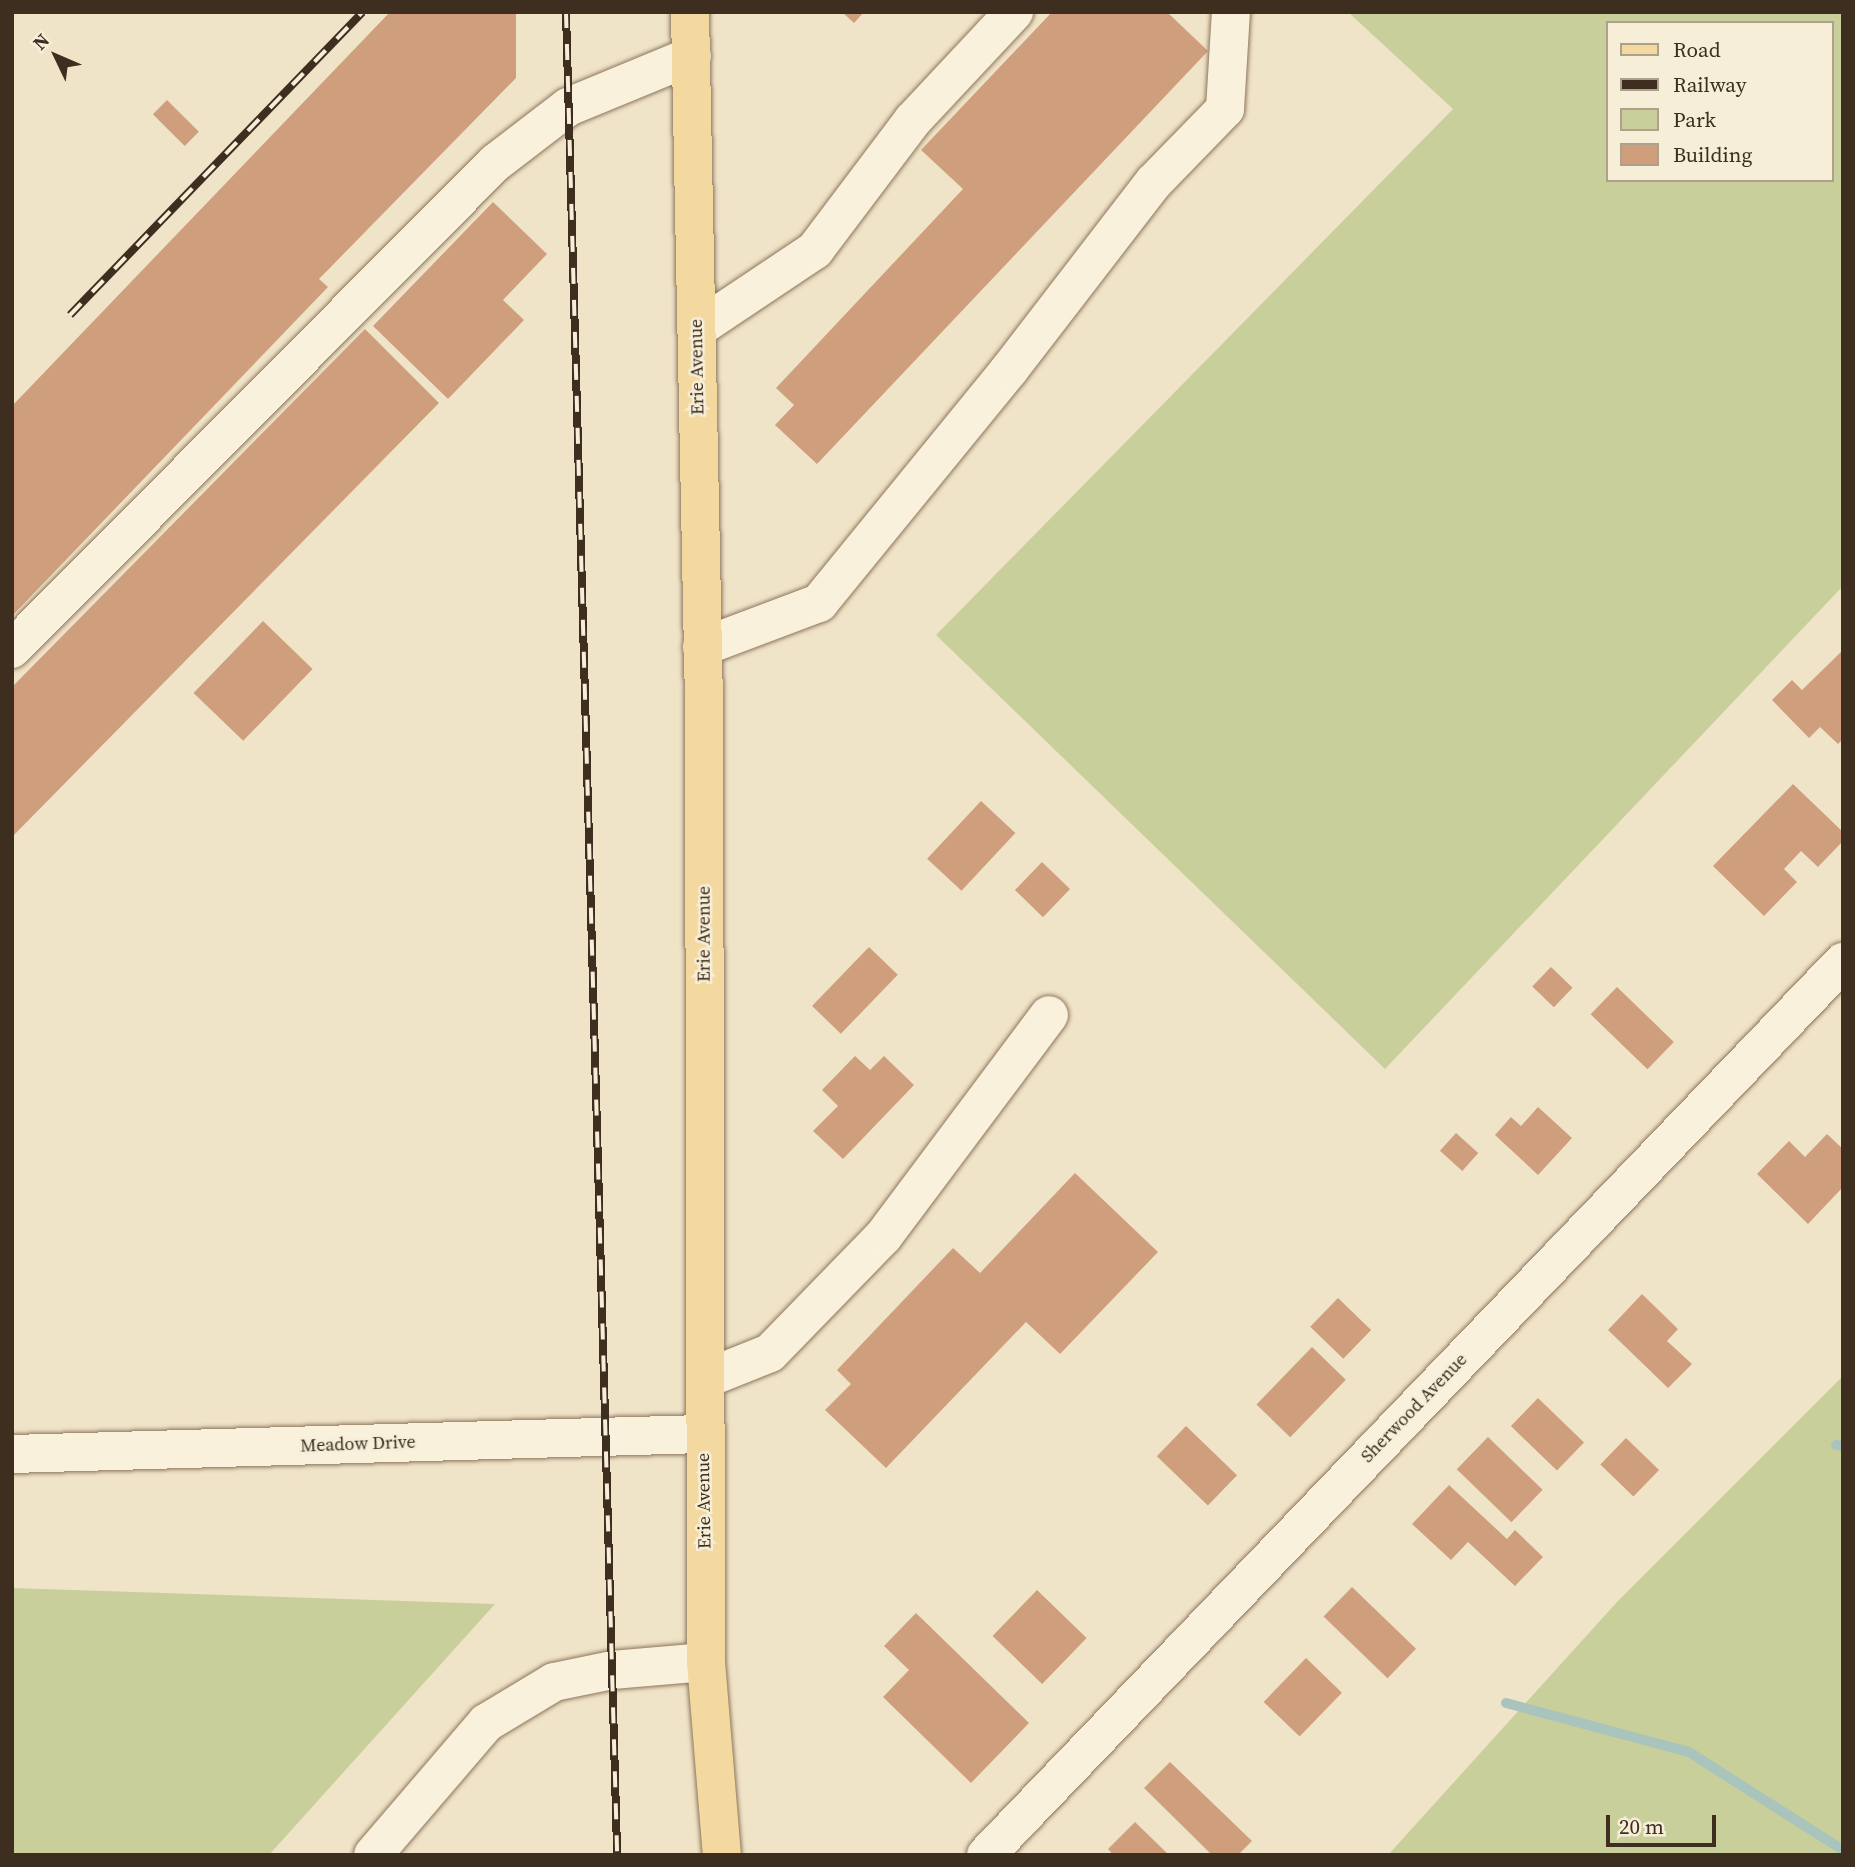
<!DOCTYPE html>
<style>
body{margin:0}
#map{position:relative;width:1855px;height:1867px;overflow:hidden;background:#f0e4c8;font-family:"Source Serif 4",serif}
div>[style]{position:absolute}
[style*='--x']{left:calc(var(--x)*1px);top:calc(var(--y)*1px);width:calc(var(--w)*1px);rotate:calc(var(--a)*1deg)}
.green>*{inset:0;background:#c9cf9b}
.stream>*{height:10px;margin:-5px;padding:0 5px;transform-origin:5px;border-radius:5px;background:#a9c4bc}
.building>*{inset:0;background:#cf9f7d;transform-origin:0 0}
.roads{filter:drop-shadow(0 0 2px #8d765c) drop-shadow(0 0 2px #8d765c)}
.minor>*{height:38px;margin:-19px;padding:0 19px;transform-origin:19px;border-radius:19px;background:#faf1dc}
.major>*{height:38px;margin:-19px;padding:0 19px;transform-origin:19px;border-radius:19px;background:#f3d9a0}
.rail>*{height:8px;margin-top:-4px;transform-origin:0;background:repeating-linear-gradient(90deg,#f7eed8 0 16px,#3d2e20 0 32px);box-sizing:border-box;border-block:2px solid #3d2e20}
span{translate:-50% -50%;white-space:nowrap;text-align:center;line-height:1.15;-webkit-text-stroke:5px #f7eed8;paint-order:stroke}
.street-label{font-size:18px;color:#3d2e20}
.frame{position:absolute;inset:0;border:14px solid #3d2e20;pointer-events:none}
.legend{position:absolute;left:1606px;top:21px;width:228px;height:161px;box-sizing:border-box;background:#f7eed8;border:2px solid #ada18e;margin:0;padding:9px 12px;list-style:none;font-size:21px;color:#3d2e20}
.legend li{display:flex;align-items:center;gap:14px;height:35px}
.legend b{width:35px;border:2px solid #ada18e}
.north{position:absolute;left:21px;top:21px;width:70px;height:70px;-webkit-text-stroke:5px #f7eed8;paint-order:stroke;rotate:314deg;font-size:19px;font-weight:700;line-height:28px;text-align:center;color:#3d2e20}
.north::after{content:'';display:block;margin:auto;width:24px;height:32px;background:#3d2e20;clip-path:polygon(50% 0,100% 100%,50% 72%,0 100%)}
.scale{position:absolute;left:1606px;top:1815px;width:110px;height:32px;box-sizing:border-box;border:4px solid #3d2e20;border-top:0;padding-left:9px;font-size:21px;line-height:24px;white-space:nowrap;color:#3d2e20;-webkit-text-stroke:5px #f7eed8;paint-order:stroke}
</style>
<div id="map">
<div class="green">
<i style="clip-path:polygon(evenodd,1348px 12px,1843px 12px,1843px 586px,1385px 1069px,936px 635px,1453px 109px,1348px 12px,1608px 23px,1832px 23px,1832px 180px,1608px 180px,1608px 23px)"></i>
<i style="clip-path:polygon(1843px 1376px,1843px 1855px,1388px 1855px,1617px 1602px)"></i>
<i style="clip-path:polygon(12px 1588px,495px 1604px,269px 1855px,12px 1855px)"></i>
</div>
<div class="stream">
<i style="--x:1836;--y:1445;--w:7;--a:8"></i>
<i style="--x:1506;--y:1703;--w:189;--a:15"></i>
<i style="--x:1689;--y:1752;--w:183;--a:32.5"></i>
</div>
<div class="building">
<i style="clip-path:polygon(390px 12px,516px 12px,516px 78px,319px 279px,328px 287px,12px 616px,12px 406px)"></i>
<i style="clip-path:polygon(842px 12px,864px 12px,854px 23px)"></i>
<i style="clip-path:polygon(1052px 12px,1167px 12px,1208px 51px,817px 464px,775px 425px,794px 405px,776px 388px,963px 189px,921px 150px)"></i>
<i style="left:167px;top:100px;width:45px;height:20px;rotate:45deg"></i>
<i style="clip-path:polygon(493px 202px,547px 254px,503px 300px,524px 320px,448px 399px,373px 326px)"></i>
<i style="clip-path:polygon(365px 329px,439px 403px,12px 837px,12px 687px)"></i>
<i style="left:263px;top:621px;width:69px;height:100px;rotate:44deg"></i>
<i style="clip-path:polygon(1843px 650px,1843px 739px,1838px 744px,1820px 727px,1809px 738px,1772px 700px,1792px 680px,1802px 690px)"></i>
<i style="clip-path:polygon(1793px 784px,1843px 832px,1843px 841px,1818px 867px,1801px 851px,1784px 869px,1797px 882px,1764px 916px,1713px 866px)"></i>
<i style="left:981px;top:801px;width:47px;height:79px;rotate:43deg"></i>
<i style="left:1042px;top:862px;width:39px;height:39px;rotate:44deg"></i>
<i style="left:869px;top:947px;width:40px;height:82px;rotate:44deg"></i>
<i style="left:1551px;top:967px;width:30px;height:27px;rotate:44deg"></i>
<i style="left:1617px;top:987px;width:79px;height:38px;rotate:44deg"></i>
<i style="clip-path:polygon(855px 1056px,870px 1070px,884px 1056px,914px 1085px,843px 1159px,813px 1131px,838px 1106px,822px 1090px)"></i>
<i style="clip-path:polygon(1538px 1107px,1572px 1138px,1538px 1175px,1495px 1135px,1511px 1117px,1521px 1126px)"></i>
<i style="left:1456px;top:1133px;width:30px;height:24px;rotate:42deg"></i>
<i style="clip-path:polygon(1827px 1134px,1843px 1149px,1843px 1187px,1808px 1224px,1757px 1174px,1789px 1141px,1805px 1157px)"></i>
<i style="clip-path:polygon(1075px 1173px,1158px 1252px,1060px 1354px,1026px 1322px,886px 1468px,825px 1410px,851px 1384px,837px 1370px,953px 1248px,980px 1273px)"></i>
<i style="clip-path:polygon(1642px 1294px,1678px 1329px,1667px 1341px,1692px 1364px,1668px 1388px,1608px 1330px)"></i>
<i style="left:1338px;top:1298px;width:46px;height:40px;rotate:44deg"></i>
<i style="left:1312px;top:1347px;width:47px;height:80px;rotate:44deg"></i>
<i style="left:1538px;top:1398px;width:64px;height:39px;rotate:44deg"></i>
<i style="left:1186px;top:1426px;width:71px;height:42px;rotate:44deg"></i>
<i style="left:1488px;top:1437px;width:76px;height:45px;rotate:44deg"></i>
<i style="left:1626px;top:1438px;width:46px;height:37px;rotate:44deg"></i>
<i style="clip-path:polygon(1449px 1485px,1507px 1539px,1515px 1530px,1543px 1557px,1515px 1586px,1468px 1542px,1451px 1560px,1412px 1524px)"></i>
<i style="left:1352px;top:1587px;width:89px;height:41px;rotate:44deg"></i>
<i style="left:1037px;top:1590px;width:69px;height:64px;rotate:44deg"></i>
<i style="clip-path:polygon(916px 1613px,1029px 1723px,971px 1783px,883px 1697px,909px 1670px,884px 1646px)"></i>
<i style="left:1306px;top:1658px;width:50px;height:61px;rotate:44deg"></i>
<i style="clip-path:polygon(1170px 1762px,1252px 1841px,1238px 1855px,1212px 1855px,1144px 1788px)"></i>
<i style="clip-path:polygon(1135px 1822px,1169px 1855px,1113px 1855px,1108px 1849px)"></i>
</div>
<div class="roads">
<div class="minor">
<i style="--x:697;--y:329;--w:142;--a:-33.8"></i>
<i style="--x:815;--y:250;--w:163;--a:-53"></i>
<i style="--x:913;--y:120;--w:148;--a:-46.9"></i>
<i style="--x:702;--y:647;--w:125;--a:-20.6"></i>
<i style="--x:819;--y:603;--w:301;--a:-50.8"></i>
<i style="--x:1009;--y:370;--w:237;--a:-52.4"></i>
<i style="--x:1154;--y:182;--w:102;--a:-45.8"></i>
<i style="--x:1225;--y:109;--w:97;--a:-86.5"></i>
<i style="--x:12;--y:649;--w:685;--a:-45.18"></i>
<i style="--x:495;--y:163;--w:92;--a:-37.5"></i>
<i style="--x:568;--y:107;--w:134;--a:-22.4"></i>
<i style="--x:705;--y:1379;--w:70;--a:-21.8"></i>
<i style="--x:770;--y:1353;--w:162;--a:-45.8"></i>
<i style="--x:883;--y:1237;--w:277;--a:-53.2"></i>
<i style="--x:12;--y:1454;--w:691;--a:-1.66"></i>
<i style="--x:373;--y:1855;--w:174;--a:-49.4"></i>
<i style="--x:486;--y:1723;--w:79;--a:-31.1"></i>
<i style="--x:554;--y:1682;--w:59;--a:-11.7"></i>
<i style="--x:612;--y:1670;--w:94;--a:-4.9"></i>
<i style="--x:986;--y:1855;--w:1238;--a:-46.18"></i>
</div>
<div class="major">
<i style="--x:690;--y:12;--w:691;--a:88.84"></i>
<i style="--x:704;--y:703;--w:959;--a:89.88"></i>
<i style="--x:706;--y:1662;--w:194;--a:85.3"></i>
</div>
</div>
<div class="rail">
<i style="--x:566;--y:12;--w:1844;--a:88.41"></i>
<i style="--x:70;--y:315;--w:421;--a:-46"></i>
</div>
<div class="street-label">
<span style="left:697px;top:367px;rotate:-91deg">Erie Avenue</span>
<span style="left:704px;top:934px;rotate:-90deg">Erie Avenue</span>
<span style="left:1414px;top:1408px;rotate:-46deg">Sherwood Avenue</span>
<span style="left:358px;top:1444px;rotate:-2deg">Meadow Drive</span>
<span style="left:704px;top:1501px;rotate:-91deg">Erie Avenue</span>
</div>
<div class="frame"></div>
<ul class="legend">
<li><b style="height:9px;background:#f3d9a0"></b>Road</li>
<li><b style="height:9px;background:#3d2e20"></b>Railway</li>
<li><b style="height:19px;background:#c9cf9b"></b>Park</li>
<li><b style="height:19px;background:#cf9f7d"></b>Building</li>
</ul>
<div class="north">N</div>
<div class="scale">20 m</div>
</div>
